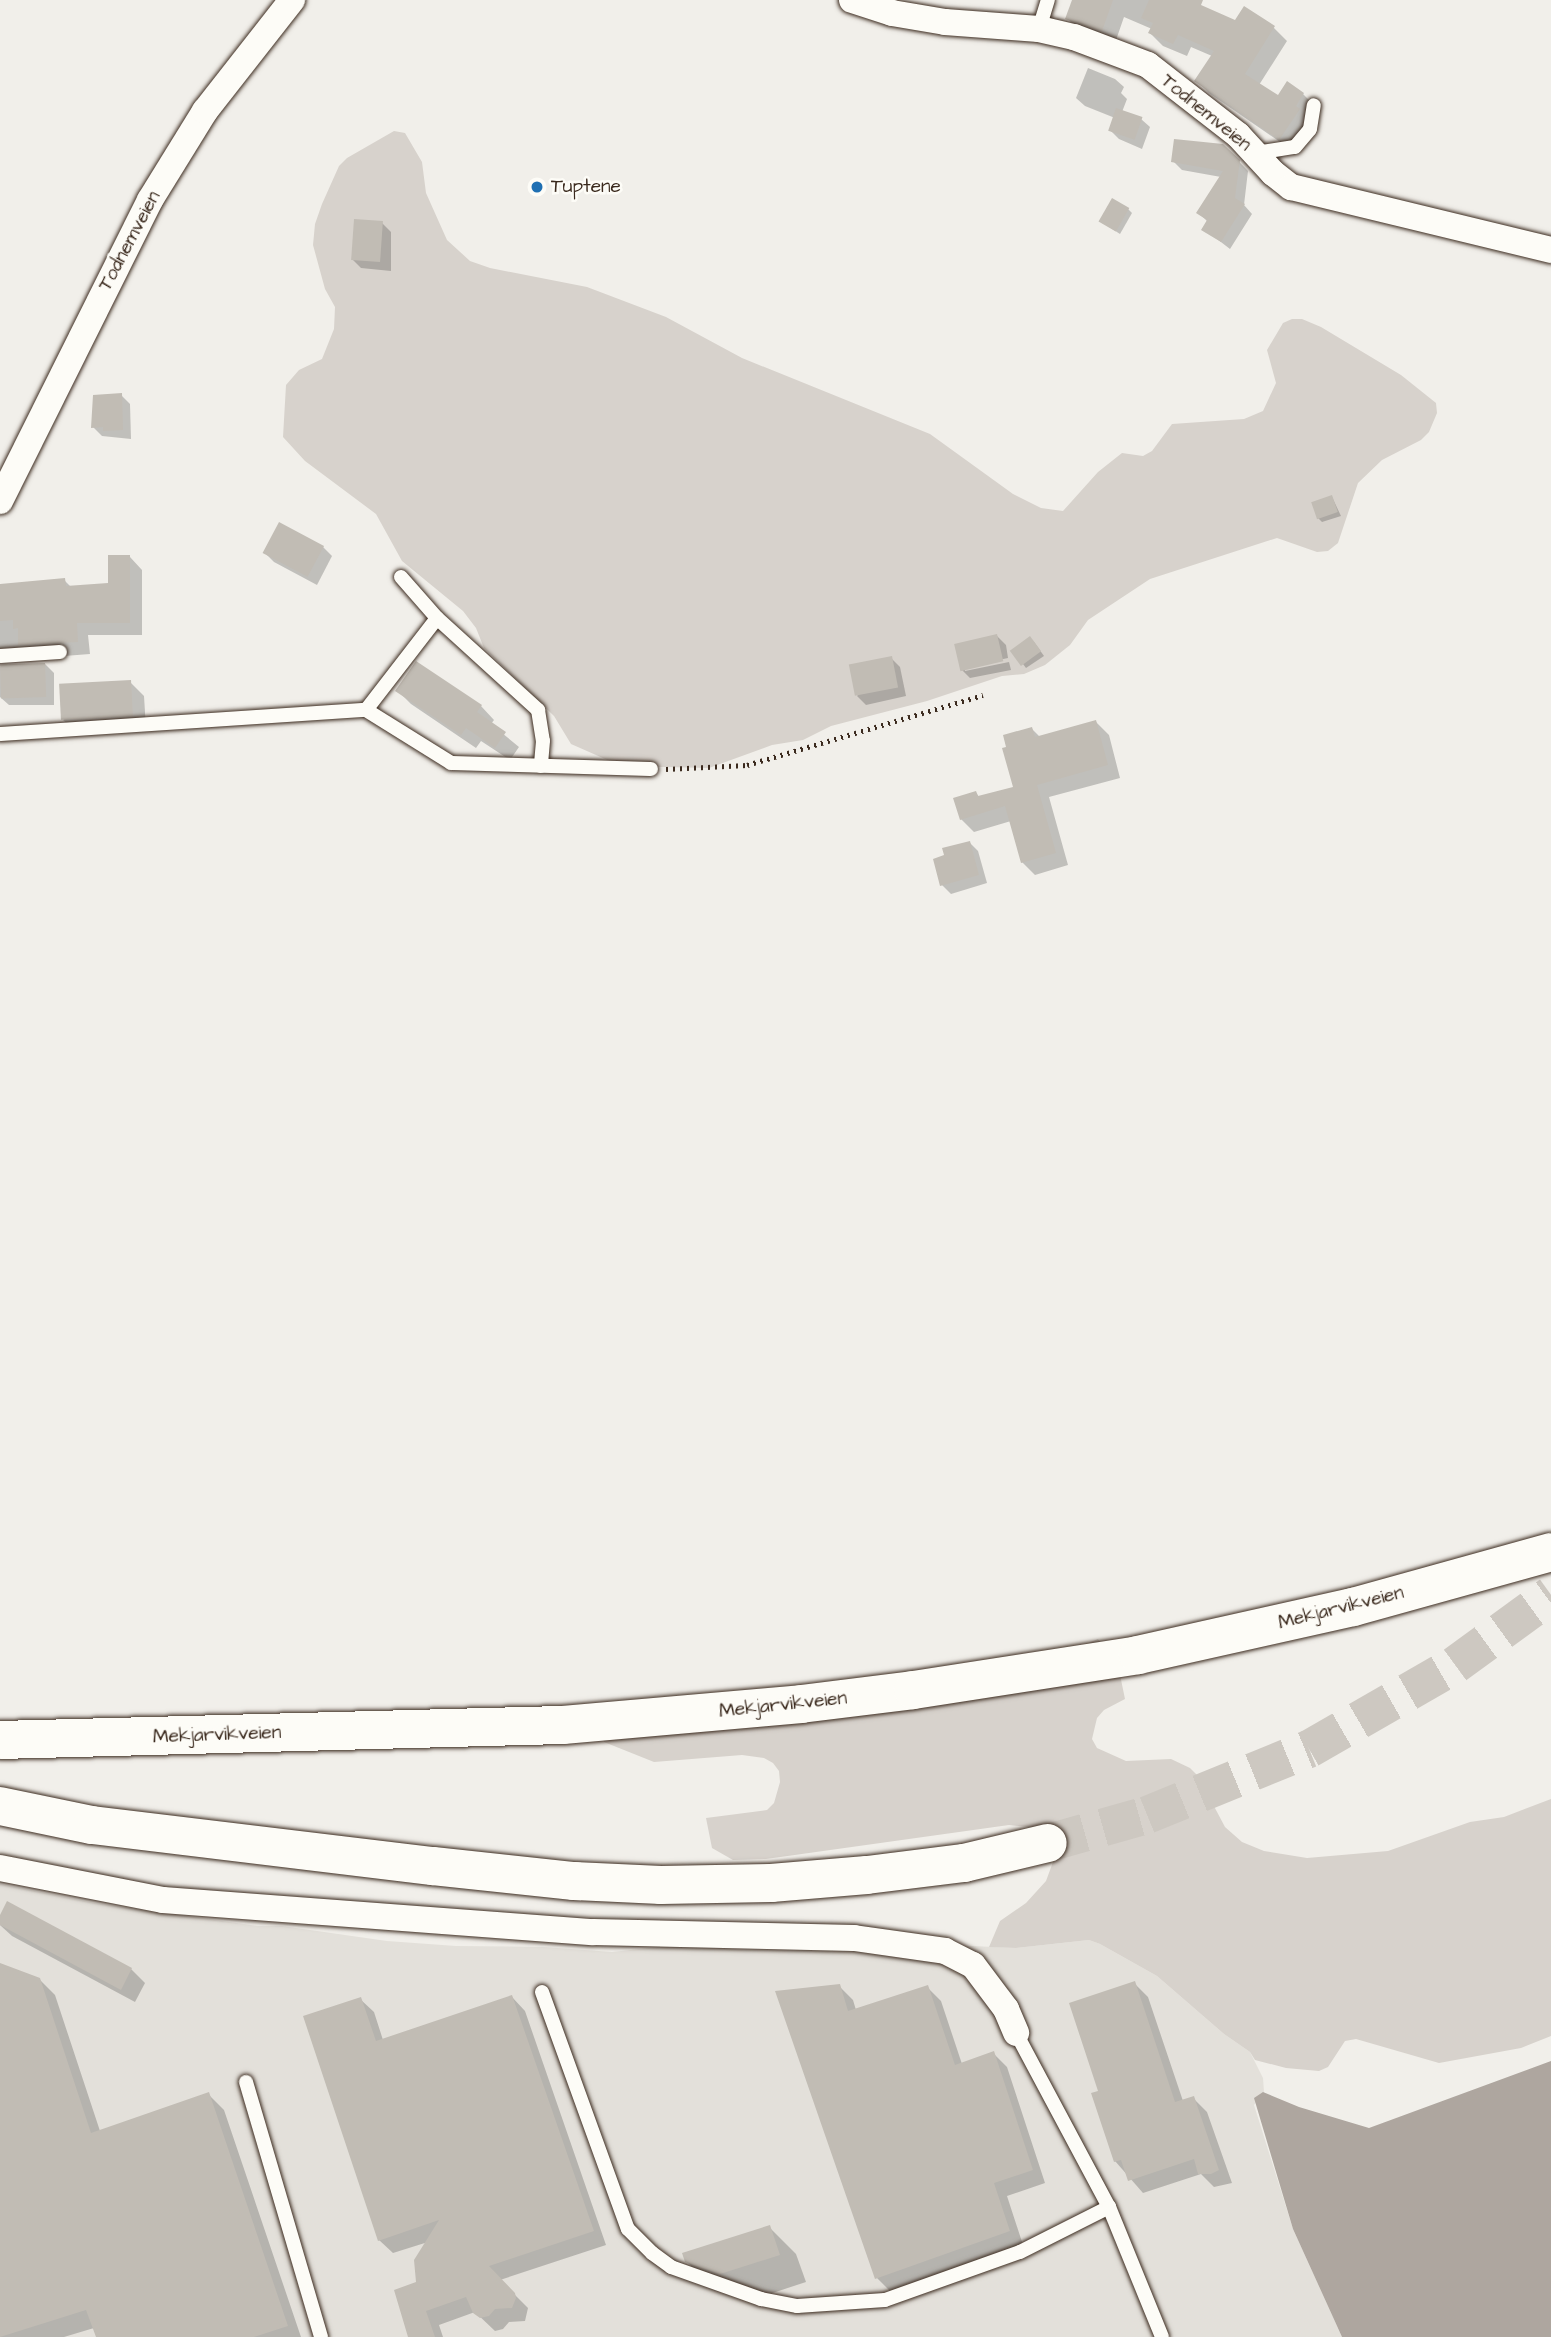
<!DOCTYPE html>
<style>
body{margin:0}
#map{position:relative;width:1551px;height:2337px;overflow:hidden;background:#f1efea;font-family:"Architects Daughter",sans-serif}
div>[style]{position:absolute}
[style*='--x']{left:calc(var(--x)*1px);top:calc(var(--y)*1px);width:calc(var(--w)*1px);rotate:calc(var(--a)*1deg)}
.built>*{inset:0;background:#e3e0da}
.green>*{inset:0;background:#d7d2cc}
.water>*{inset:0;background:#aea69f}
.shadow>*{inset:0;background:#0003}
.building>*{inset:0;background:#c1bcb4;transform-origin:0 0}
.trunk-tunnel>*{height:38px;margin-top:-19px;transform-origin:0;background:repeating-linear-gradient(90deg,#cdc8c1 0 38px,transparent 0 57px)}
.path>*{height:4.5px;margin-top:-2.25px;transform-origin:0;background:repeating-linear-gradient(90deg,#3b2a1e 0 2px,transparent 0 7px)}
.roads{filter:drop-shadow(0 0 2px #3b2a1e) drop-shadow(0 0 2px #3b2a1e)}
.service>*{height:14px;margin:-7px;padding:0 7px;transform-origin:7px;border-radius:7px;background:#fdfcf7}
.minor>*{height:26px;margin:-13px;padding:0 13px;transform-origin:13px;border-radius:13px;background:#fdfcf7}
.primary>*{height:38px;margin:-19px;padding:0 19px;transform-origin:19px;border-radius:19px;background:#fdfcf7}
.trunk>*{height:38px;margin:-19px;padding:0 19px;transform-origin:19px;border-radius:19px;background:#fdfcf7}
.dots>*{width:19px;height:19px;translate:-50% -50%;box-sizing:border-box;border:4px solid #fdfcf7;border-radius:50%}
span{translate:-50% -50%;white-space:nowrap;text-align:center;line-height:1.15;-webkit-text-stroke:5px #fdfcf7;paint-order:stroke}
.street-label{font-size:19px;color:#3b2a1e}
.poi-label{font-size:19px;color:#3b2a1e}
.left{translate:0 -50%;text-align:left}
</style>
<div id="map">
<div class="built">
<i style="clip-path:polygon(0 1884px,94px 1903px,258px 1926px,282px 1926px,387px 1941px,456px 1946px,544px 1947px,612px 1952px,686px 1944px,742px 1950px,872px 1952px,928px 1944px,1016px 1948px,1089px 1940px,1100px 1944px,1157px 1976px,1224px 2034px,1250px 2052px,1263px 2078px,1264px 2092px,1254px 2105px,1293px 2229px,1342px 2337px,0 2337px)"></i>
</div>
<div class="green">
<i style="clip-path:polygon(394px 131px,405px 133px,422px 162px,426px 193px,447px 240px,470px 261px,490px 268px,587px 287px,666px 317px,742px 358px,930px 434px,1013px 494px,1041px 508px,1063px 511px,1098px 472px,1122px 453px,1143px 456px,1152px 451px,1172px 424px,1244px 419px,1263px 411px,1276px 383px,1267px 350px,1283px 323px,1292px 319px,1302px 319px,1321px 327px,1401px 375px,1436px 403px,1437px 413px,1429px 432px,1421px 440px,1382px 460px,1358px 483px,1338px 543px,1328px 551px,1317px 552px,1277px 538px,1150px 579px,1088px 620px,1070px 645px,1045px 665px,1024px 674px,1002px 676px,927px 701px,831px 726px,803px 740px,772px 745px,709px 768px,621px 766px,571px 744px,554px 716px,484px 648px,476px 628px,463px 611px,402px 561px,376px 514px,305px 461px,283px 437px,286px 385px,299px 370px,322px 359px,334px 329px,335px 307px,325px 289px,313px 245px,315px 224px,322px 204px,339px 166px,347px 158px)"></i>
<i style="clip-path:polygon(1098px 1639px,1118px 1665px,1125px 1699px,1104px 1710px,1097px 1718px,1092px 1739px,1097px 1748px,1126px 1761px,1171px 1759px,1190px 1768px,1198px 1776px,1225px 1827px,1242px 1842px,1264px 1851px,1307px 1858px,1388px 1851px,1470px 1822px,1504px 1817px,1551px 1799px,1551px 2036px,1521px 2048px,1439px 2063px,1356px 2039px,1345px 2041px,1328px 2067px,1319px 2071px,1286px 2068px,1255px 2060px,1250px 2052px,1224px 2034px,1157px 1976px,1100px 1944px,1089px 1940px,1016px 1948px,989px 1947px,1000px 1921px,1026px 1903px,1046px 1881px,1057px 1851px,1050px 1834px,1029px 1827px,1009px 1825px,766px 1859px,733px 1860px,712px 1848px,706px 1818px,767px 1810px,774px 1803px,780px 1782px,779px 1771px,773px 1763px,764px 1758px,742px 1755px,654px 1762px,604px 1742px,603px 1730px,655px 1708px,1076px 1648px)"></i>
</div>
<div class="water">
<i style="clip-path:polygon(1551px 2061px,1551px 2337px,1342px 2337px,1293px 2229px,1254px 2098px,1263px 2092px,1299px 2107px,1369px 2128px)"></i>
</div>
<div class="shadow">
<i style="clip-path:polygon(1073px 0,1186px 0,1235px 22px,1244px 8px,1274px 28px,1287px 41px,1259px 85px,1278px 98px,1303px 94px,1316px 107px,1293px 151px,1209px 93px,1196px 80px,1212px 56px,1191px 47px,1187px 56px,1163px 46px,1150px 33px,1152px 29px,1124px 17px,1115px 43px,1080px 31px,1067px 18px)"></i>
<i style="clip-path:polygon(1088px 68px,1115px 79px,1124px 87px,1121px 93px,1127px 99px,1122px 112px,1141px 119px,1150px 127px,1142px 149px,1119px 139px,1110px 130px,1115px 118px,1085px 106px,1076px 98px)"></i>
<i style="clip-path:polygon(1223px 145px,1248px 171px,1244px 205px,1252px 214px,1230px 249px,1204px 229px,1208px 222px,1199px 213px,1221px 177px,1182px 170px,1173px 161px)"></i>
<i style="clip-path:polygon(1128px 209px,1132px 213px,1120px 234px,1100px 221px)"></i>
<i style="clip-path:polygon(382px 223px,391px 232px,391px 271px,361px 268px,352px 259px)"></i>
<i style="clip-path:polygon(121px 395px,130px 404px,131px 439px,102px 436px,93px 427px)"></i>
<i style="clip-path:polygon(1332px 497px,1341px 516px,1322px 522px,1318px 518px)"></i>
<i style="clip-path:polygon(323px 547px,332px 556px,317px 585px,274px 562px,265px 553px)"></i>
<i style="clip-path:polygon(130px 557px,142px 570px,142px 635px,88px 635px,90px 654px,0 661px,0 586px,64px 580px,72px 588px,110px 584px)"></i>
<i style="clip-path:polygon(997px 636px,1006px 645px,1008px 658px,965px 667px,965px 671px,1009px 662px,1011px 670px,970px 678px,961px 669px)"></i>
<i style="clip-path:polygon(1034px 642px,1044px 656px,1026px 668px,1023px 664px)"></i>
<i style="clip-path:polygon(891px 658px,900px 667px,906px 696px,866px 705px,857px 696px)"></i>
<i style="clip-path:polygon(45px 664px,54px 673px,54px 705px,9px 705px,0 697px,0 667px)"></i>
<i style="clip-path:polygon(130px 682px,144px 696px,146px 729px,77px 733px,63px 720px)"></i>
<i style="clip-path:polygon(398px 691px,481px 706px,494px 720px,491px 724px,519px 747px,510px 760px,481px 741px,476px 748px,411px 704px)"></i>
<i style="clip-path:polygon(1096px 722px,1109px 735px,1120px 778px,1049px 797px,1068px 865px,1035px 875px,1022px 862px,1011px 821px,974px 832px,961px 819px,976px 793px,980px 798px,1015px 788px,1032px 729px,1040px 737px)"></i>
<i style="clip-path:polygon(969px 842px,978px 851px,987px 883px,951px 894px,942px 885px)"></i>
<i style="clip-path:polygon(0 1919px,131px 1969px,145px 1983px,135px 2002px,12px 1936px,0 1925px)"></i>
<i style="clip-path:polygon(0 1964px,39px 1979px,55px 1995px,100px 2131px,208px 2094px,224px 2110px,301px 2337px,97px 2337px,94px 2328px,64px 2337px,0 2337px)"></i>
<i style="clip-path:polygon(1134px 1983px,1148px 1997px,1183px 2101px,1193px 2098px,1207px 2112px,1232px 2183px,1214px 2187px,1201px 2174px,1143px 2193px,1115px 2161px,1101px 2092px)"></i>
<i style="clip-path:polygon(839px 1986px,853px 2000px,856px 2010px,927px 1987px,941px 2001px,962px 2064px,993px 2053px,1007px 2067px,1045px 2183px,1007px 2196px,1023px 2245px,890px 2291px,877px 2278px)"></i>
<i style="clip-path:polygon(512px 1997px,525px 2011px,606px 2245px,500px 2280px,528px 2308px,525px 2321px,509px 2322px,503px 2329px,495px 2331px,475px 2312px,439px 2325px,443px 2337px,410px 2337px,428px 2242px,393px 2253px,379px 2240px,360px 1999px,374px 2012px,383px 2040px)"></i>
<i style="clip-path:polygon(769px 2227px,796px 2254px,806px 2282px,748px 2301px,714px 2288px,686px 2261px)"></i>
</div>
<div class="building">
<i style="clip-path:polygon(1072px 0,1113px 0,1102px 31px,1065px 19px)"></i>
<i style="clip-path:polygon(1149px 0,1203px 0,1201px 5px,1235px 20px,1244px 6px,1275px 26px,1245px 74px,1278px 95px,1287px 81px,1304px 93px,1296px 106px,1300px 109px,1279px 140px,1194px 81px,1214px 51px,1178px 35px,1173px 44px,1148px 33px,1153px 23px,1141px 18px)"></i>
<i style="left:1116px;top:108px;width:28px;height:24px;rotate:19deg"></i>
<i style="clip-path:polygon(1174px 139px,1223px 144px,1240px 160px,1235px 198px,1245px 204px,1221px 242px,1201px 230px,1207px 220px,1196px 213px,1223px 171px,1171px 162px)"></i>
<i style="left:1112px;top:198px;width:20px;height:27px;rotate:30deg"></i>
<i style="left:354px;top:219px;width:29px;height:41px;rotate:4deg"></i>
<i style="clip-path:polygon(122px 393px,123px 430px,103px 431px,103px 427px,91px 428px,93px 395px)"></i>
<i style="left:1332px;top:495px;width:18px;height:22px;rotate:71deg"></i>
<i style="left:279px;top:522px;width:51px;height:35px;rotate:28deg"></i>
<i style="clip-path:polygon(108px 555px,130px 555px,130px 623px,77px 623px,78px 642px,18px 645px,18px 628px,13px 629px,13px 620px,0 621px,0 584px,65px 578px,66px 586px,108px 583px)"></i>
<i style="left:997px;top:634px;width:28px;height:44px;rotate:77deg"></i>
<i style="left:1030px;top:636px;width:19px;height:25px;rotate:54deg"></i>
<i style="left:892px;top:656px;width:32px;height:44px;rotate:79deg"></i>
<i style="clip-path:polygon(416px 661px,482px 705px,477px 712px,506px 732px,495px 748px,466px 728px,461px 735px,395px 691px)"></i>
<i style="left:45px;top:663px;width:34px;height:45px;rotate:88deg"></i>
<i style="left:131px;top:680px;width:36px;height:72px;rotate:87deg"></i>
<i style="clip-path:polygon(1096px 720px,1108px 765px,1037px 785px,1056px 853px,1021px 863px,1005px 806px,960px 820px,953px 798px,976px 791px,978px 796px,1013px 787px,1002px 748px,1006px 747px,1003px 735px,1032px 727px,1035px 737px)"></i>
<i style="clip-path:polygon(970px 841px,979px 875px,940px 886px,933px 859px,944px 855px,942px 848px)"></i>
<i style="clip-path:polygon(7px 1901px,132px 1968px,121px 1990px,0 1925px,0 1915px)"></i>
<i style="clip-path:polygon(0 1963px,40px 1978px,91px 2133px,209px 2092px,288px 2326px,254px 2337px,96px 2337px,86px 2310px,0 2337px)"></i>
<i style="clip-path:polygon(1135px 1981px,1175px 2102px,1194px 2096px,1219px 2170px,1211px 2174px,1198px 2174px,1194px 2159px,1128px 2181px,1121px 2160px,1114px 2162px,1091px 2093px,1098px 2091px,1069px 2003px)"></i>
<i style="clip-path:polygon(840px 1984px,848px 2011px,928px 1985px,955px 2065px,994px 2051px,1033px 2170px,994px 2183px,1010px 2231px,875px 2279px,775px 1991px)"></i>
<i style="clip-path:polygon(512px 1995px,594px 2231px,489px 2266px,515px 2293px,516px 2298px,512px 2308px,495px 2309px,489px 2316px,480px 2318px,473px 2313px,466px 2297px,426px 2311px,435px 2337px,408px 2337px,394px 2290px,416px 2282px,414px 2260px,439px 2220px,378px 2241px,303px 2016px,361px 1997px,376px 2041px)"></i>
<i style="clip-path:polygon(770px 2225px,780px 2255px,720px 2274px,685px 2262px,682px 2253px)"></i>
</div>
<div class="trunk-tunnel">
<i style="--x:1048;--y:1843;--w:103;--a:-15.8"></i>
<i style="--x:1147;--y:1815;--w:175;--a:-22.2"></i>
<i style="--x:1309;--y:1749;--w:168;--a:-29.9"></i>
<i style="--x:1455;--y:1665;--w:119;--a:-36.1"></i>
</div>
<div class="path">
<i style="--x:666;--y:769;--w:81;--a:-2.8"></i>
<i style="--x:747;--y:765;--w:246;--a:-16.5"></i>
</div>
<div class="roads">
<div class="service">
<i style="--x:1039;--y:29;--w:30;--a:-73"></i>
<i style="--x:1256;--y:153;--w:39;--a:-9"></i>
<i style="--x:1295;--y:147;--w:23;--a:-50"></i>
<i style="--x:1310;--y:129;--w:24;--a:-81"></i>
<i style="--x:401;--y:577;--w:55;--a:48.7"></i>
<i style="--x:437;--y:618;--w:137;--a:42.3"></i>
<i style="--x:538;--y:710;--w:31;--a:81"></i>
<i style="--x:543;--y:741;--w:25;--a:95"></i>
<i style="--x:0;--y:656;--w:60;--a:-3.8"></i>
<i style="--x:366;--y:710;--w:116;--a:-52.3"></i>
<i style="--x:0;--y:734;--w:367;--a:-3.8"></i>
<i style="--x:366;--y:710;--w:100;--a:31.9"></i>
<i style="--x:451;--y:763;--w:200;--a:1.7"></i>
<i style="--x:542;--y:1992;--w:252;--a:70.1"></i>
<i style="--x:628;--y:2229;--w:34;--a:45"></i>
<i style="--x:652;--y:2253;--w:24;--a:36"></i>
<i style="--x:671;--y:2267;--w:96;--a:19.6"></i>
<i style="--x:761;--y:2299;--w:37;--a:11"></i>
<i style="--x:797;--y:2306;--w:88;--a:-3.9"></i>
<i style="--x:885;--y:2300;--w:143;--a:-19.6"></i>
<i style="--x:1020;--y:2252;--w:100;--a:-26.8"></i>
<i style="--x:1016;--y:2033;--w:197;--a:61.9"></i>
<i style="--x:1109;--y:2207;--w:140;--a:67.8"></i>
<i style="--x:246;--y:2082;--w:266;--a:73.6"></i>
</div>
<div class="minor">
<i style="--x:852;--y:0;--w:42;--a:18"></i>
<i style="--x:892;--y:13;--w:54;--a:9.6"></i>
<i style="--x:945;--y:22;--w:94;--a:4.3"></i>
<i style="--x:1039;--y:29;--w:36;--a:13"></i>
<i style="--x:1074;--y:37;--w:79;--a:20.7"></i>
<i style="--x:1148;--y:65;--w:114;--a:37.9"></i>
<i style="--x:1238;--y:135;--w:52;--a:47.4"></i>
<i style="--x:1273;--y:173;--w:23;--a:38"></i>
<i style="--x:1291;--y:187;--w:268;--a:13.6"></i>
<i style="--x:0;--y:501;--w:336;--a:-63.5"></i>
<i style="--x:150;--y:200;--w:105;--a:-58.3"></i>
<i style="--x:205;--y:111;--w:141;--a:-51.9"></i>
<i style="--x:0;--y:1868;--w:166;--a:11.1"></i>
<i style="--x:163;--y:1900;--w:431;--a:4.3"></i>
<i style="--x:593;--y:1932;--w:261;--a:1.3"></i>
<i style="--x:854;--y:1938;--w:92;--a:8.1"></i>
<i style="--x:945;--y:1951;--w:31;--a:27"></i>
<i style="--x:973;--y:1965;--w:55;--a:53.1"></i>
<i style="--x:1006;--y:2009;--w:26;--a:67"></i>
</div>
<div class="primary">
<i style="--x:0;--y:1740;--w:563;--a:-1.53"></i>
<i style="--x:563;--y:1725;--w:239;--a:-5"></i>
<i style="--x:801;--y:1704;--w:113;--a:-7.1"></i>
<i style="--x:913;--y:1690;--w:228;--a:-8.8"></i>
<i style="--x:1138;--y:1655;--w:220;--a:-12.6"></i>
<i style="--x:1353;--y:1607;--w:205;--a:-15.5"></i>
</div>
<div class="trunk">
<i style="--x:0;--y:1806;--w:94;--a:11.7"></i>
<i style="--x:92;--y:1825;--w:343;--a:6.9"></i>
<i style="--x:433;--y:1866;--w:142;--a:6.1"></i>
<i style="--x:574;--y:1881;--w:87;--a:2.6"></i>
<i style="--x:661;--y:1885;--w:110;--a:-1"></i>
<i style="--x:771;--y:1883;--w:96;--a:-4.8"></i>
<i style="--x:867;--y:1875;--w:98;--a:-7.1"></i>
<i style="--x:964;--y:1863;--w:86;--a:-13.4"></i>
</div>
</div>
<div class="dots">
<i style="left:537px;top:187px;background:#1f6fb2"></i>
</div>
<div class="street-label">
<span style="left:1206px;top:113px;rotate:39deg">Todnemveien</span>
<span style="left:130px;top:241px;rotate:-62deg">Todnemveien</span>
<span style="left:1341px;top:1608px;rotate:-14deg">Mekjarvikveien</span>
<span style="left:783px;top:1705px;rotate:-6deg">Mekjarvikveien</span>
<span style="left:217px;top:1735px;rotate:-2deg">Mekjarvikveien</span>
</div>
<div class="poi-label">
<span class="left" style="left:551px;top:187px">Tuptene</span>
</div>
</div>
